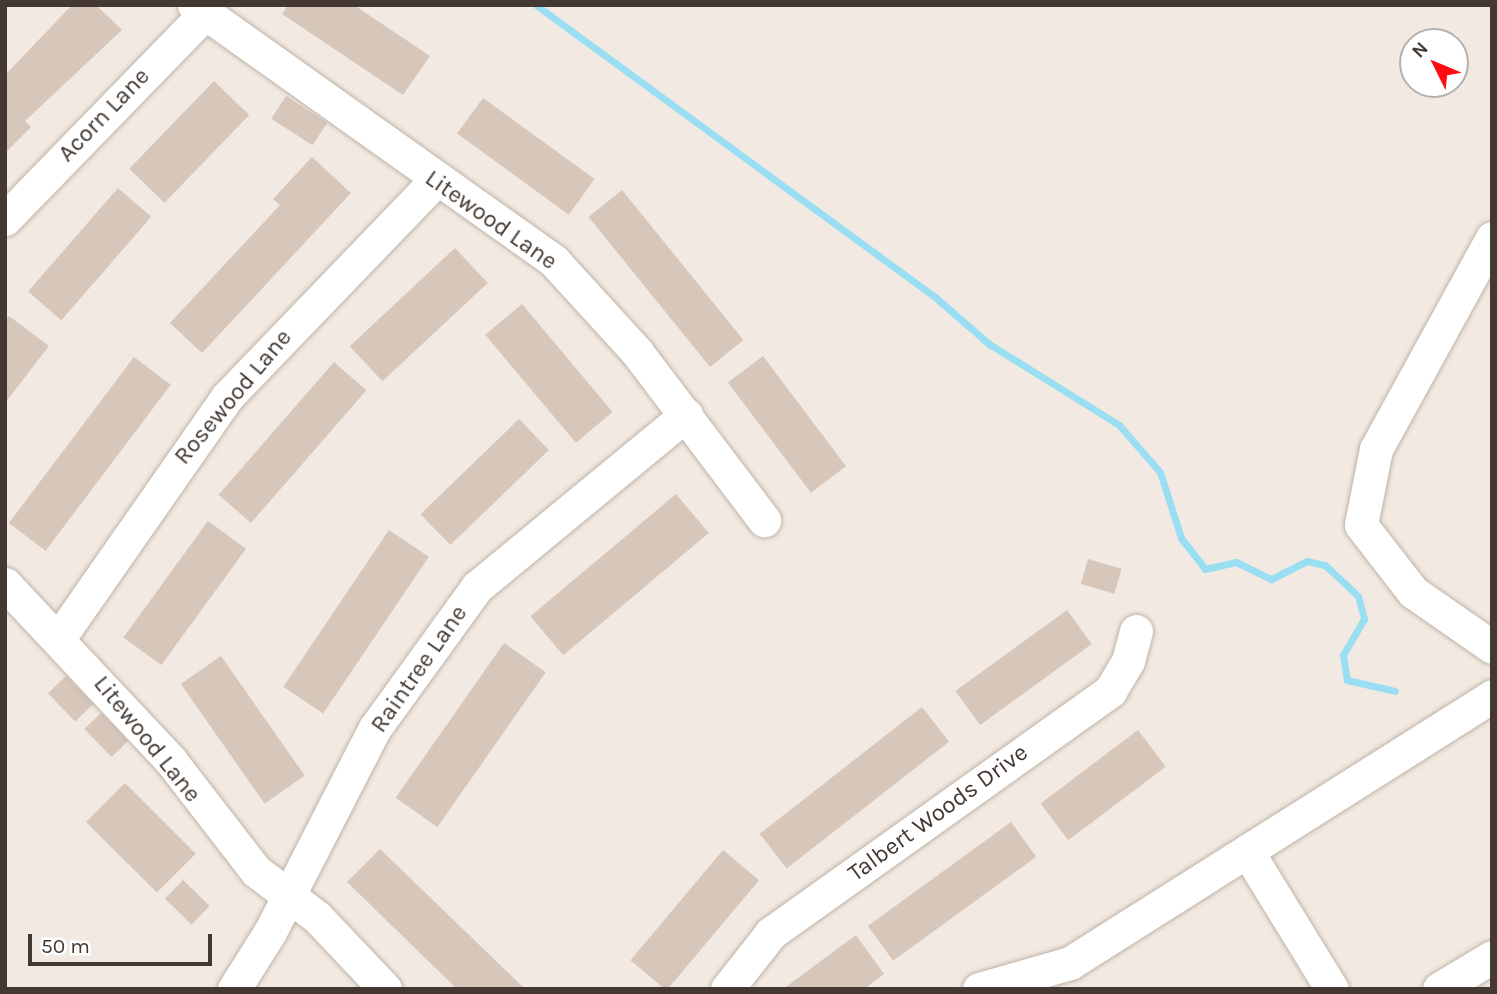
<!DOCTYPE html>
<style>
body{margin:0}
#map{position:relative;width:1497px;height:994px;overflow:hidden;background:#f2eae2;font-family:Karla,sans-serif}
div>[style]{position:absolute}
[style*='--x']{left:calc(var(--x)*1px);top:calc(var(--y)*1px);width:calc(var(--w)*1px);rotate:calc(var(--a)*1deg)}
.stream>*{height:7px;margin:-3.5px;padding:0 3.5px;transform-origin:3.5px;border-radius:3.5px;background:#9adef3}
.building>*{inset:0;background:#d7c6ba;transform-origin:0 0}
.roads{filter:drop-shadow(0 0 2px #c0b3a7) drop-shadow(0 0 2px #c0b3a7)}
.minor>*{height:33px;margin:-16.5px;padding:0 16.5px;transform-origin:16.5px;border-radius:16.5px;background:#fff}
span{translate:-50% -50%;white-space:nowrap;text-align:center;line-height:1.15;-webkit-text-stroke:5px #fff;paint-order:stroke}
.street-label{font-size:24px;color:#433932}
.frame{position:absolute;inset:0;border:7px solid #433932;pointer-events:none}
.north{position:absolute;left:1399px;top:28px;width:70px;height:70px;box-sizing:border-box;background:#fff;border:2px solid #b4b0ad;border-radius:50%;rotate:313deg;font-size:19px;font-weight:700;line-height:28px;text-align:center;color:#433932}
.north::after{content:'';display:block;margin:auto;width:24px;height:32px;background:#ff0b12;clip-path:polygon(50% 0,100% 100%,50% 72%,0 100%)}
.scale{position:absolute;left:28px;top:934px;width:184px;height:32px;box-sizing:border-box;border:4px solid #433932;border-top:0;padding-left:9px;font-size:21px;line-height:24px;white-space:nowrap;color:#433932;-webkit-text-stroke:5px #fff;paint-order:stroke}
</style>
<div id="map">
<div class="stream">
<i style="--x:536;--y:5;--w:494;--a:36.2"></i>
<i style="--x:935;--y:297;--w:72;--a:41"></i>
<i style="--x:989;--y:344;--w:153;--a:31.9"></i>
<i style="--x:1119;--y:425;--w:62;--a:48.9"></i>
<i style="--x:1160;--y:472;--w:69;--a:72.3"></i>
<i style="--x:1181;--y:538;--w:39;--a:52"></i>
<i style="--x:1205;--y:569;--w:32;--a:-13"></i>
<i style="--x:1236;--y:562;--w:39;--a:26"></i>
<i style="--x:1271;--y:579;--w:40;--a:-26.6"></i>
<i style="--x:1307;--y:561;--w:18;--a:13"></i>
<i style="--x:1325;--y:565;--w:45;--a:43.2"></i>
<i style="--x:1358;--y:596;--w:24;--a:75"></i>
<i style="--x:1364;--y:619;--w:42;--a:120.3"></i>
<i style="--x:1343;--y:655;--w:25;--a:81"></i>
<i style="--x:1347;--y:680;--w:49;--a:12.9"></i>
</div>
<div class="building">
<i style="clip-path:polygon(72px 5px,96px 5px,122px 30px,25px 121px,31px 127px,5px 153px,5px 75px)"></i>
<i style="clip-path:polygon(288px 5px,354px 5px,430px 56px,403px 95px,282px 14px)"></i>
<i style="left:214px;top:81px;width:49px;height:122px;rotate:44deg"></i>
<i style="left:286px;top:96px;width:49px;height:27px;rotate:33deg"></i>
<i style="left:483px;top:98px;width:138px;height:44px;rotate:36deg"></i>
<i style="clip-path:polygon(312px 157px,351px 193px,202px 353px,170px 323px,280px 205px,273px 199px)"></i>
<i style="left:118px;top:188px;width:44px;height:137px;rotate:41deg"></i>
<i style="left:622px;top:190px;width:193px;height:43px;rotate:51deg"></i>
<i style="left:455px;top:248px;width:48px;height:144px;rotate:47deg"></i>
<i style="left:522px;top:304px;width:141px;height:48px;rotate:50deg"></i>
<i style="clip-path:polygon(9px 316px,49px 346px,5px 403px,5px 321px)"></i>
<i style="left:763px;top:356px;width:138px;height:44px;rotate:53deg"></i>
<i style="left:134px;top:357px;width:46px;height:208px;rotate:37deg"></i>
<i style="left:334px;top:362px;width:43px;height:176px;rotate:41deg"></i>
<i style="left:519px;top:419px;width:43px;height:137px;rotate:46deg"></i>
<i style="left:676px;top:494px;width:51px;height:190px;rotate:50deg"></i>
<i style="left:208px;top:521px;width:47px;height:144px;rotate:36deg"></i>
<i style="left:389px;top:530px;width:48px;height:189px;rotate:34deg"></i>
<i style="left:1088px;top:559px;width:35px;height:26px;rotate:16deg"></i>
<i style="left:1067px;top:610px;width:42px;height:138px;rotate:54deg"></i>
<i style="left:504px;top:643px;width:51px;height:189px;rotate:35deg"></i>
<i style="left:221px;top:656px;width:146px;height:49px;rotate:55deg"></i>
<i style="left:66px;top:676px;width:39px;height:25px;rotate:46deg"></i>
<i style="left:922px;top:707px;width:44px;height:206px;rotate:52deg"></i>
<i style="left:101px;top:713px;width:39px;height:23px;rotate:46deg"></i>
<i style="left:1138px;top:730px;width:46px;height:122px;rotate:53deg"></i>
<i style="left:125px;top:783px;width:100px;height:55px;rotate:45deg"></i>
<i style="left:1011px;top:822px;width:43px;height:177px;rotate:54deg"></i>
<i style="clip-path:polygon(380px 849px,525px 989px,457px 989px,347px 882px)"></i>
<i style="left:723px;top:850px;width:47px;height:144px;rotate:40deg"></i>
<i style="left:183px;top:880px;width:37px;height:26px;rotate:44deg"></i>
<i style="clip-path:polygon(856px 935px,884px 974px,864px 989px,783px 989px)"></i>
</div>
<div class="roads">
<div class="minor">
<i style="--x:194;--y:5;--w:442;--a:35.4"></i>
<i style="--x:554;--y:261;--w:123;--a:47.6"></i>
<i style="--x:637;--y:352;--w:211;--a:52.9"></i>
<i style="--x:5;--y:219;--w:287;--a:-45.8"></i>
<i style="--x:1492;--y:238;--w:241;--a:118.8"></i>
<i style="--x:1376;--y:449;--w:77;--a:101.2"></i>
<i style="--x:1361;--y:525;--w:85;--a:52.2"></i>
<i style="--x:1413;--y:592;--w:96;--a:34.8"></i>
<i style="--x:5;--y:584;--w:243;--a:46.8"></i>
<i style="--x:171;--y:761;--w:139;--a:52.3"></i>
<i style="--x:256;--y:871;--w:76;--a:37"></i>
<i style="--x:317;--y:917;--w:99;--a:46.6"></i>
<i style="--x:59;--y:638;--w:294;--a:-55.1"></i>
<i style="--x:227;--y:397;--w:300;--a:-46.1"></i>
<i style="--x:1247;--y:851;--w:162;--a:58.4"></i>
<i style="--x:234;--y:989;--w:67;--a:-57.7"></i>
<i style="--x:270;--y:932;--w:229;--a:-62.8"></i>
<i style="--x:375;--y:728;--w:174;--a:-54.1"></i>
<i style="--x:477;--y:587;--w:271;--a:-39.5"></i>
<i style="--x:727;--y:989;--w:71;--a:-51.8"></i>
<i style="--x:771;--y:933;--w:417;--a:-35.5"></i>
<i style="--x:1110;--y:691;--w:35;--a:-59"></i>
<i style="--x:1128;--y:661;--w:31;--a:-75"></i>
<i style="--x:979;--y:989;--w:95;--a:-15.9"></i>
<i style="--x:1070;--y:963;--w:499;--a:-32.3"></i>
<i style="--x:1439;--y:989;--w:62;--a:-31.1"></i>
</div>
</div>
<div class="street-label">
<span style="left:104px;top:115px;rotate:-46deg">Acorn Lane</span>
<span style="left:491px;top:220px;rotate:35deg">Litewood Lane</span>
<span style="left:233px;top:397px;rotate:-50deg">Rosewood Lane</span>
<span style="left:419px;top:669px;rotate:-55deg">Raintree Lane</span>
<span style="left:147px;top:739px;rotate:51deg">Litewood Lane</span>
<span style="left:938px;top:813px;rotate:-36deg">Talbert Woods Drive</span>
</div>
<div class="frame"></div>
<div class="north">N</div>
<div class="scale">50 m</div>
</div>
